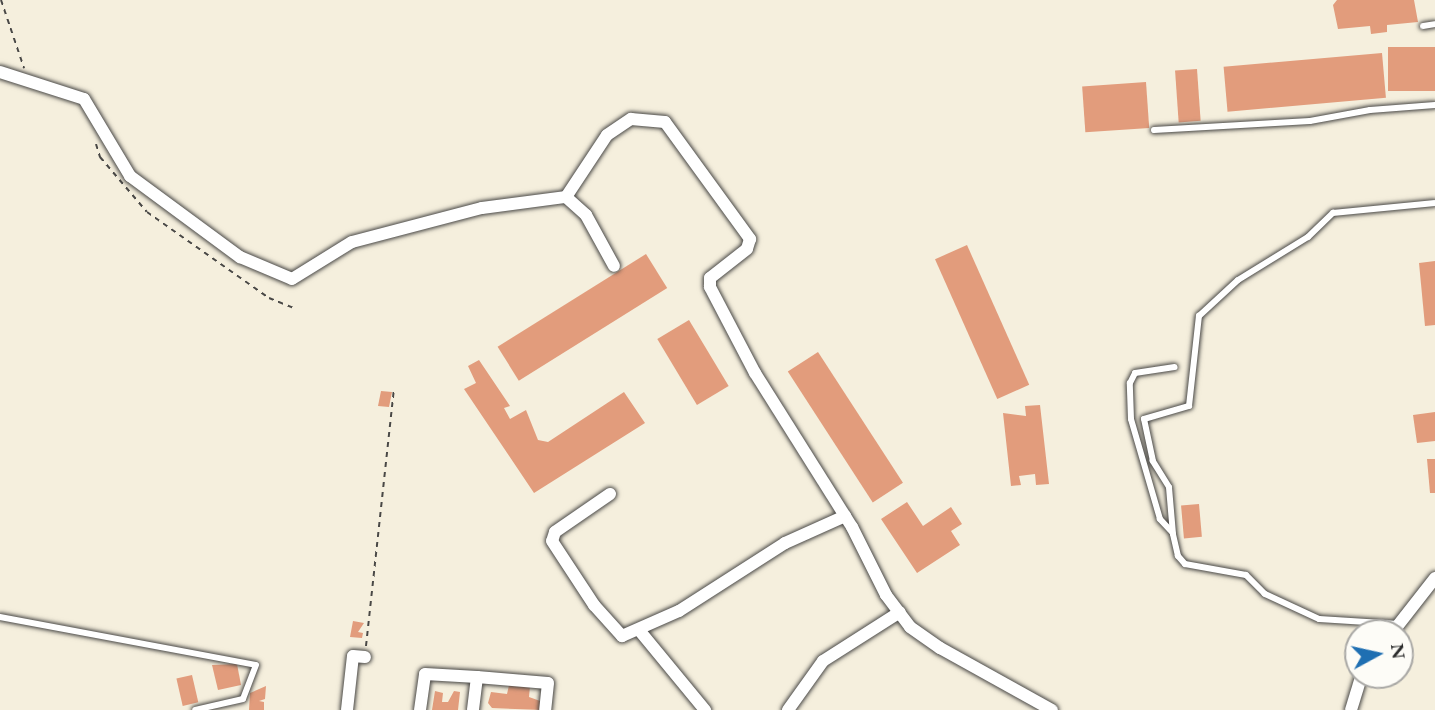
<!DOCTYPE html>
<style>
body{margin:0}
#map{position:relative;width:1435px;height:710px;overflow:hidden;background:#f5efdd;font-family:"EB Garamond",serif}
div>[style]{position:absolute}
[style*='--x']{left:calc(var(--x)*1px);top:calc(var(--y)*1px);width:calc(var(--w)*1px);rotate:calc(var(--a)*1deg)}
.building>*{inset:0;background:#e29c7c;transform-origin:0 0}
.path>*{height:2px;margin-top:-1px;transform-origin:0;background:repeating-linear-gradient(90deg,#494846 0 5px,transparent 0 10px)}
.roads{filter:drop-shadow(0 0 2px #494846) drop-shadow(0 0 2px #494846)}
.lane>*{height:6px;margin:-3px;padding:0 3px;transform-origin:3px;border-radius:3px;background:#fff}
.street>*{height:12px;margin:-6px;padding:0 6px;transform-origin:6px;border-radius:6px;background:#fff}
span{translate:-50% -50%;white-space:nowrap;text-align:center;line-height:1.15;-webkit-text-stroke:7px #fdfcf7;paint-order:stroke}
.north{position:absolute;left:1344px;top:619px;width:70px;height:70px;box-sizing:border-box;background:#fdfcf7;border:2px solid #a9a8a5;border-radius:50%;rotate:82deg;font-size:19px;font-weight:700;line-height:28px;text-align:center;color:#2b2b2b}
.north::after{content:'';display:block;margin:auto;width:24px;height:32px;background:#1f6fb2;clip-path:polygon(50% 0,100% 100%,50% 72%,0 100%)}
</style>
<div id="map">
<div class="building">
<i style="clip-path:polygon(1337px 0,1414px 0,1418px 22px,1387px 25px,1387px 32px,1371px 34px,1370px 26px,1338px 29px,1333px 5px)"></i>
<i style="left:1435px;top:47px;width:44px;height:47px;rotate:90deg"></i>
<i style="left:1382px;top:53px;width:45px;height:159px;rotate:85deg"></i>
<i style="left:1197px;top:69px;width:52px;height:22px;rotate:86deg"></i>
<i style="left:1146px;top:82px;width:46px;height:64px;rotate:86deg"></i>
<i style="left:967px;top:245px;width:153px;height:35px;rotate:66deg"></i>
<i style="left:646px;top:254px;width:40px;height:175px;rotate:58deg"></i>
<i style="clip-path:polygon(1435px 261px,1435px 325px,1425px 326px,1419px 263px)"></i>
<i style="left:689px;top:320px;width:77px;height:37px;rotate:59deg"></i>
<i style="left:818px;top:352px;width:156px;height:36px;rotate:57deg"></i>
<i style="clip-path:polygon(479px 360px,510px 406px,504px 408px,510px 419px,526px 410px,538px 440px,548px 442px,624px 392px,645px 423px,534px 493px,464px 389px,476px 383px,468px 366px)"></i>
<i style="clip-path:polygon(381px 391px,392px 392px,389px 407px,378px 406px)"></i>
<i style="clip-path:polygon(1040px 405px,1049px 484px,1036px 485px,1035px 474px,1019px 476px,1021px 485px,1011px 486px,1003px 413px,1026px 416px,1025px 406px)"></i>
<i style="clip-path:polygon(1435px 412px,1435px 441px,1417px 443px,1413px 415px)"></i>
<i style="clip-path:polygon(1427px 459px,1435px 459px,1435px 493px,1430px 493px)"></i>
<i style="clip-path:polygon(907px 502px,923px 526px,951px 507px,962px 524px,951px 531px,960px 545px,917px 573px,881px 519px)"></i>
<i style="left:1199px;top:504px;width:33px;height:18px;rotate:85deg"></i>
<i style="clip-path:polygon(353px 621px,364px 623px,358px 632px,363px 633px,362px 638px,350px 637px)"></i>
<i style="clip-path:polygon(237px 664px,241px 685px,218px 690px,212px 665px)"></i>
<i style="left:192px;top:675px;width:28px;height:16px;rotate:77deg"></i>
<i style="clip-path:polygon(510px 681px,530px 686px,529px 697px,543px 702px,543px 710px,492px 708px,488px 703px,491px 692px,507px 694px)"></i>
<i style="clip-path:polygon(266px 686px,265px 699px,259px 701px,264px 702px,264px 710px,249px 710px,250px 693px)"></i>
<i style="clip-path:polygon(435px 691px,443px 693px,442px 702px,448px 702px,454px 691px,460px 692px,458px 710px,432px 710px)"></i>
</div>
<div class="path">
<i style="--x:1;--y:0;--w:72;--a:71.3"></i>
<i style="--x:96;--y:144;--w:14;--a:73"></i>
<i style="--x:100;--y:157;--w:72;--a:49.5"></i>
<i style="--x:147;--y:212;--w:149;--a:35.2"></i>
<i style="--x:269;--y:298;--w:29;--a:22"></i>
<i style="--x:366;--y:646;--w:258;--a:-83.8"></i>
</div>
<div class="roads">
<div class="lane">
<i style="--x:1423;--y:26;--w:12;--a:-9"></i>
<i style="--x:1154;--y:130;--w:156;--a:-3.3"></i>
<i style="--x:1310;--y:121;--w:61;--a:-10.4"></i>
<i style="--x:1370;--y:110;--w:65;--a:-4.4"></i>
<i style="--x:1172;--y:532;--w:18;--a:-133"></i>
<i style="--x:1160;--y:519;--w:104;--a:-106.2"></i>
<i style="--x:1131;--y:419;--w:36;--a:-92"></i>
<i style="--x:1130;--y:383;--w:11;--a:-63"></i>
<i style="--x:1135;--y:373;--w:40;--a:-8.5"></i>
<i style="--x:0;--y:617;--w:260;--a:10.6"></i>
<i style="--x:256;--y:665;--w:36;--a:111"></i>
<i style="--x:243;--y:699;--w:49;--a:167.1"></i>
<i style="--x:1398;--y:624;--w:79;--a:-176.4"></i>
<i style="--x:1319;--y:619;--w:60;--a:-155.2"></i>
<i style="--x:1265;--y:594;--w:27;--a:-135"></i>
<i style="--x:1246;--y:575;--w:62;--a:-169.8"></i>
<i style="--x:1185;--y:564;--w:11;--a:-131"></i>
<i style="--x:1178;--y:556;--w:23;--a:-103"></i>
<i style="--x:1173;--y:534;--w:47;--a:-94.9"></i>
<i style="--x:1169;--y:487;--w:31;--a:-122"></i>
<i style="--x:1153;--y:461;--w:43;--a:-102.1"></i>
<i style="--x:1144;--y:419;--w:47;--a:-16.1"></i>
<i style="--x:1189;--y:406;--w:91;--a:-83.7"></i>
<i style="--x:1199;--y:316;--w:53;--a:-42.7"></i>
<i style="--x:1238;--y:280;--w:82;--a:-31.6"></i>
<i style="--x:1308;--y:237;--w:35;--a:-44"></i>
<i style="--x:1333;--y:213;--w:102;--a:-5.6"></i>
</div>
<div class="street">
<i style="--x:0;--y:72;--w:88;--a:17.8"></i>
<i style="--x:84;--y:99;--w:90;--a:59.1"></i>
<i style="--x:130;--y:176;--w:137;--a:36.4"></i>
<i style="--x:240;--y:257;--w:56;--a:22.9"></i>
<i style="--x:292;--y:279;--w:70;--a:-31.7"></i>
<i style="--x:352;--y:242;--w:134;--a:-14.7"></i>
<i style="--x:482;--y:208;--w:85;--a:-7.5"></i>
<i style="--x:566;--y:197;--w:27;--a:42"></i>
<i style="--x:586;--y:215;--w:58;--a:61.2"></i>
<i style="--x:566;--y:197;--w:74;--a:-56.5"></i>
<i style="--x:607;--y:135;--w:29;--a:-34"></i>
<i style="--x:631;--y:119;--w:34;--a:5"></i>
<i style="--x:665;--y:122;--w:145;--a:54"></i>
<i style="--x:750;--y:239;--w:10;--a:107"></i>
<i style="--x:747;--y:249;--w:47;--a:141.9"></i>
<i style="--x:710;--y:278;--w:9;--a:90"></i>
<i style="--x:710;--y:287;--w:97;--a:62.4"></i>
<i style="--x:755;--y:373;--w:182;--a:57.8"></i>
<i style="--x:852;--y:527;--w:76;--a:63.4"></i>
<i style="--x:886;--y:595;--w:40;--a:53"></i>
<i style="--x:910;--y:627;--w:37;--a:35"></i>
<i style="--x:940;--y:648;--w:128;--a:29"></i>
<i style="--x:610;--y:494;--w:67;--a:145.4"></i>
<i style="--x:555;--y:532;--w:9;--a:108"></i>
<i style="--x:552;--y:541;--w:77;--a:56.7"></i>
<i style="--x:594;--y:605;--w:42;--a:47.9"></i>
<i style="--x:622;--y:636;--w:62;--a:-23.7"></i>
<i style="--x:679;--y:611;--w:126;--a:-32.7"></i>
<i style="--x:785;--y:543;--w:66;--a:-24.2"></i>
<i style="--x:639;--y:630;--w:104;--a:50.5"></i>
<i style="--x:1392;--y:633;--w:70;--a:-52"></i>
<i style="--x:477;--y:677;--w:71;--a:4.8"></i>
<i style="--x:548;--y:683;--w:27;--a:96"></i>
<i style="--x:347;--y:710;--w:54;--a:-83.7"></i>
<i style="--x:353;--y:656;--w:12;--a:5"></i>
<i style="--x:420;--y:710;--w:36;--a:-82"></i>
<i style="--x:425;--y:674;--w:52;--a:3.3"></i>
<i style="--x:477;--y:677;--w:33;--a:97"></i>
<i style="--x:788;--y:710;--w:60;--a:-54.5"></i>
<i style="--x:823;--y:661;--w:91;--a:-32.5"></i>
<i style="--x:1351;--y:710;--w:37;--a:-73"></i>
</div>
</div>
<div class="north">N</div>
</div>
